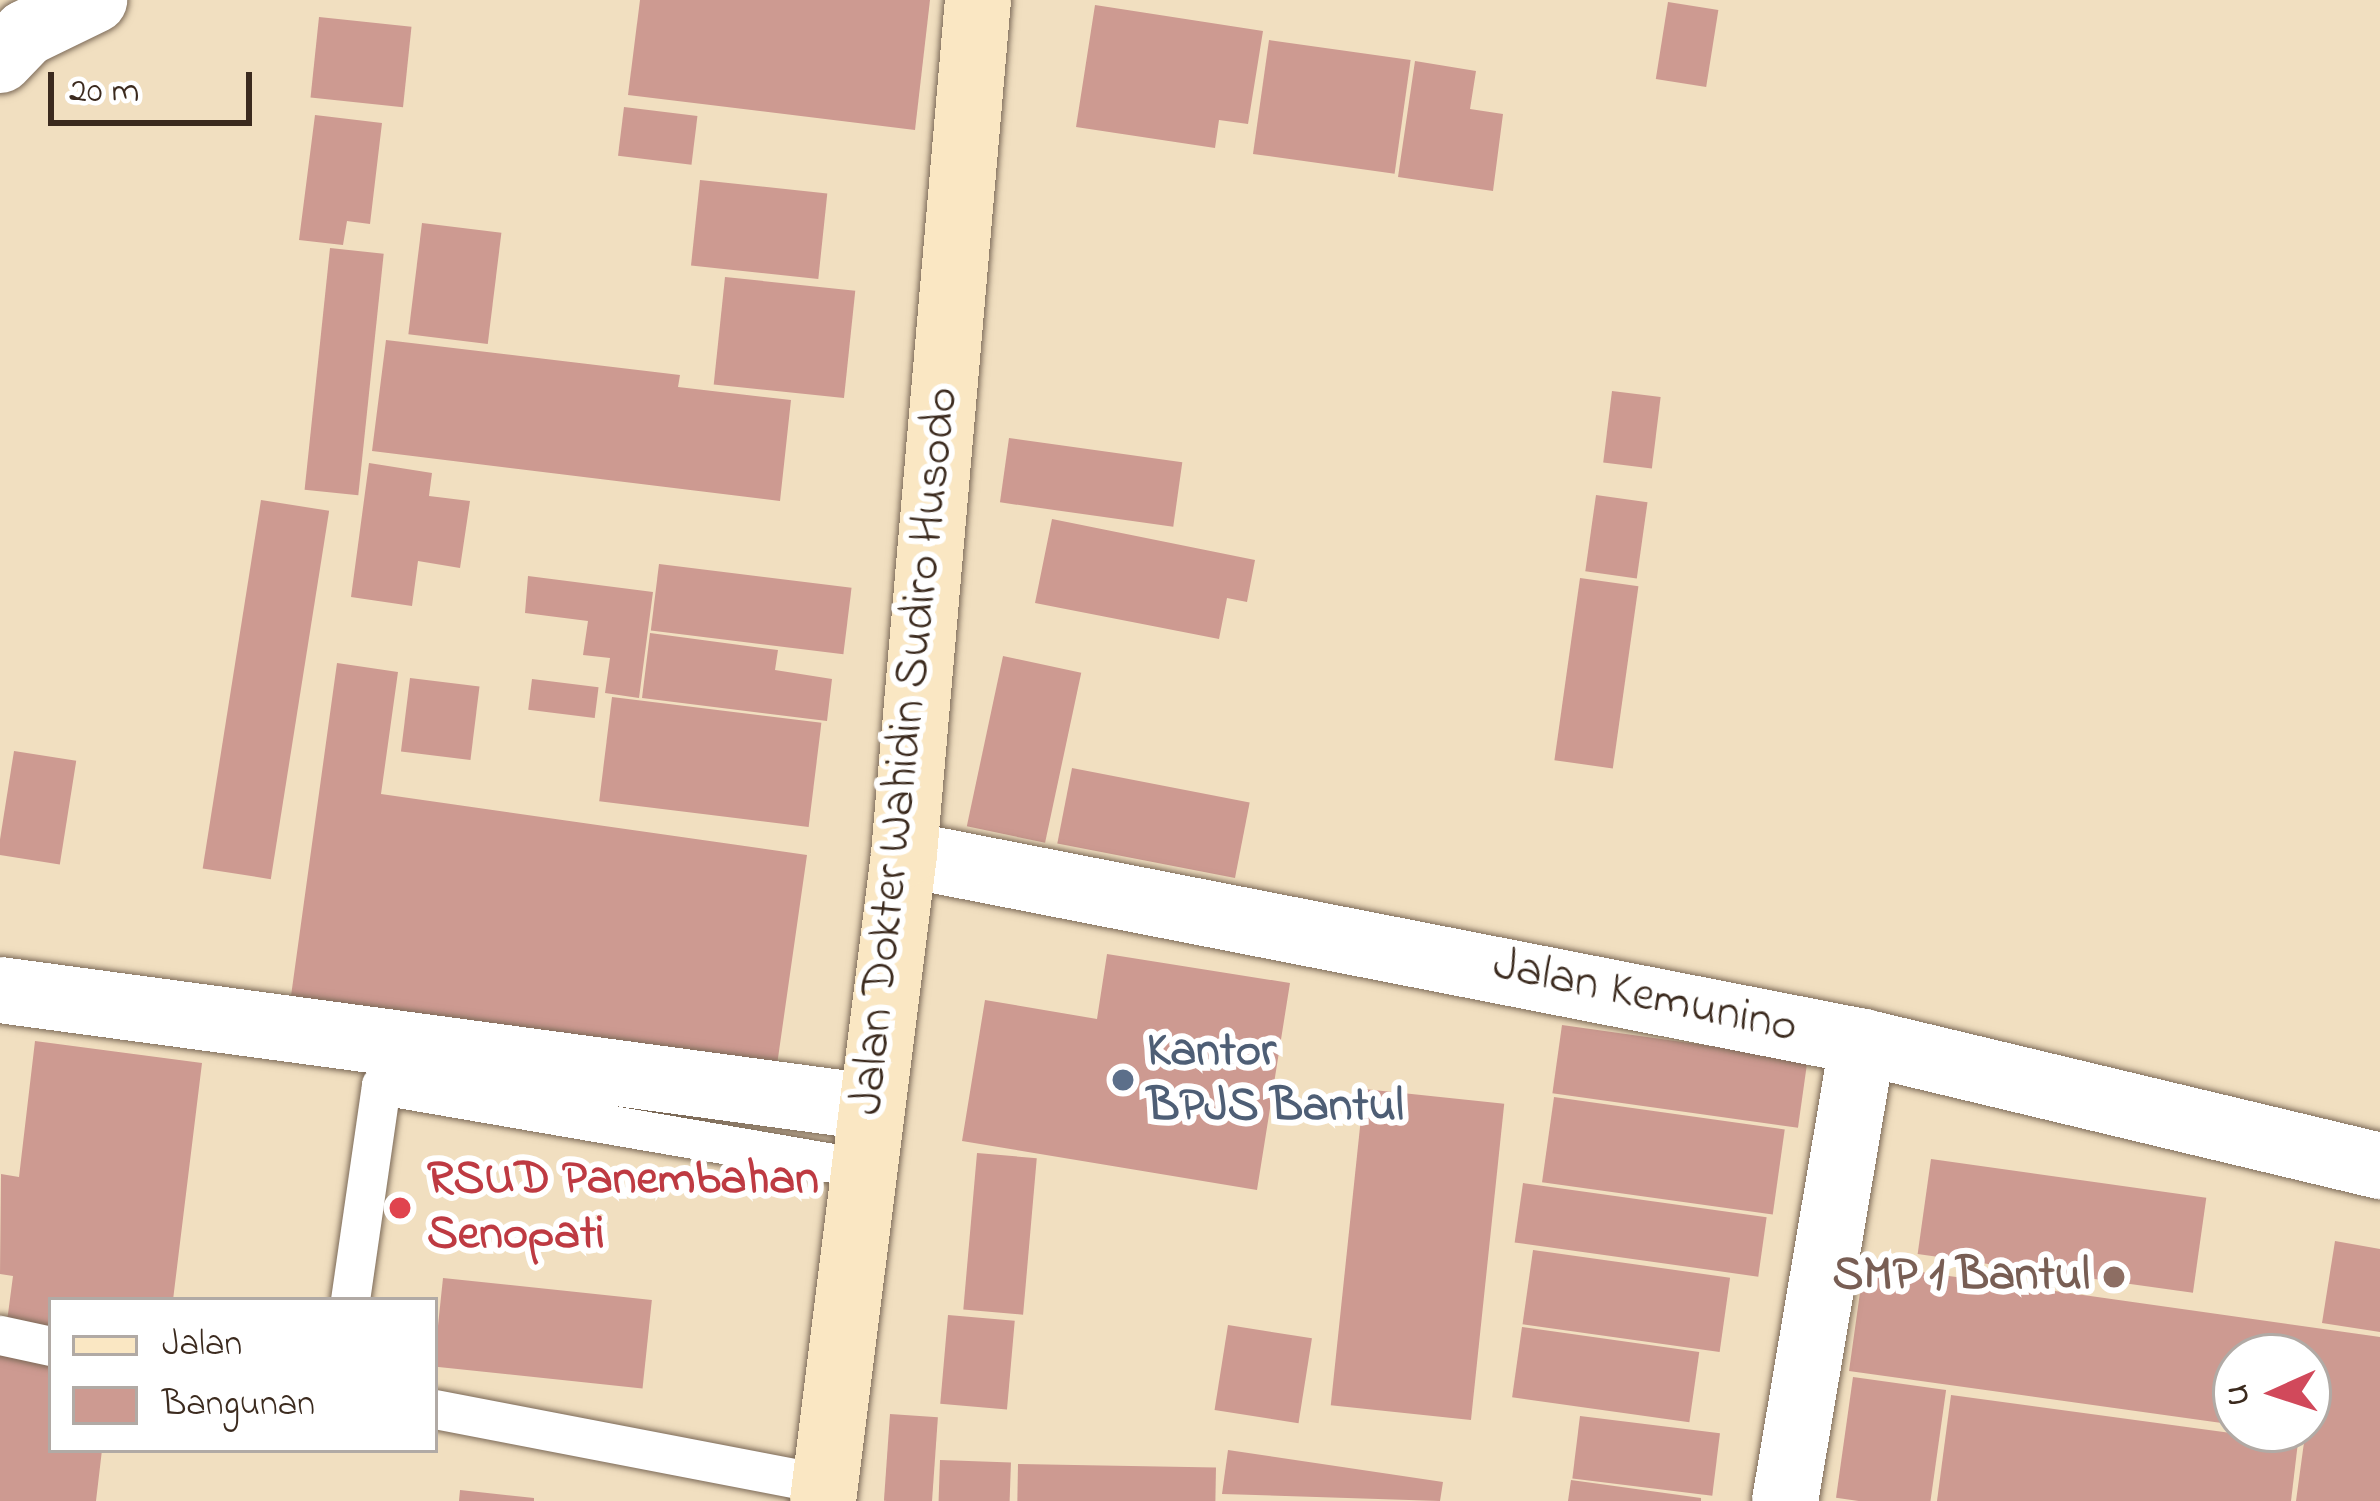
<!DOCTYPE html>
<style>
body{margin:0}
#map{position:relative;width:2380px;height:1501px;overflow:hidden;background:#f1dfc0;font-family:"Indie Flower",sans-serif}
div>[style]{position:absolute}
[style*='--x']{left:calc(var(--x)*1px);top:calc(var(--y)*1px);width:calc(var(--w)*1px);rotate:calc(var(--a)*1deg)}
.building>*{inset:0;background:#cd9a91;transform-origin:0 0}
.roads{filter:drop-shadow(0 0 3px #7b6957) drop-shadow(0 0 3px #7b6957)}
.service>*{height:39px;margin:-19.5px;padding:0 19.5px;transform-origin:19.5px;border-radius:19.5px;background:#fff}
.minor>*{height:66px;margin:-33px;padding:0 33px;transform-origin:33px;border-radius:33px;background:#fff}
.secondary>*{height:66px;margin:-33px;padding:0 33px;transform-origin:33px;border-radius:33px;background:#fae7c3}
.dots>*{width:33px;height:33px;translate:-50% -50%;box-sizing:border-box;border:6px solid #fff;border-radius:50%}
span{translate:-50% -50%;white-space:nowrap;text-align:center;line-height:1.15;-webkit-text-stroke:12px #fff;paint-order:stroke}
.street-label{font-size:48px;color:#3b2a1e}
.service-label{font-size:48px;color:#4e5e75;font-weight:700}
.left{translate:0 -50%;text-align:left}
.health-label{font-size:48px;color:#be3a42;font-weight:700}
.education-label{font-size:48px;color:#785e54;font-weight:700}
.right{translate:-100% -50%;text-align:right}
.legend{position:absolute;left:48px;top:1297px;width:390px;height:156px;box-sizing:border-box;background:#fff;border:3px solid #b1aaa5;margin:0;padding:15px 21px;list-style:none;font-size:36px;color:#3b2a1e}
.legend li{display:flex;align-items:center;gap:24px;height:60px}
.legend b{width:60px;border:3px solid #b1aaa5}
.north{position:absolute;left:2212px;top:1333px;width:120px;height:120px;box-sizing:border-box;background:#fff;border:3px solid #b1aaa5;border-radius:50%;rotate:267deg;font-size:33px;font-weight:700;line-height:48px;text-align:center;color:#3b2a1e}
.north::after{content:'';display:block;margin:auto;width:42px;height:54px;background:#d1495b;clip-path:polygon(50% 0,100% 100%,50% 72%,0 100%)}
.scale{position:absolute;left:48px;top:72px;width:204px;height:54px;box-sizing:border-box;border:6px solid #3b2a1e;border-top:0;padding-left:15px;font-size:36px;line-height:42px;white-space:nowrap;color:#3b2a1e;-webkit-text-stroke:9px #fff;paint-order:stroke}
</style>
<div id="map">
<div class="building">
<i style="clip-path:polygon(640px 0,930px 0,915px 130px,628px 95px)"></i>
<i style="left:1668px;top:2px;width:51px;height:78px;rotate:9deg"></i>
<i style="clip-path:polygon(1095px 5px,1263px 31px,1248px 124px,1219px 120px,1215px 148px,1076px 127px)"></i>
<i style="left:319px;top:17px;width:93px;height:81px;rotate:6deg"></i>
<i style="left:1269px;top:40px;width:143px;height:115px;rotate:8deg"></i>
<i style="clip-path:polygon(1415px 61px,1476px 71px,1470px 109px,1503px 114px,1493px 191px,1398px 177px)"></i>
<i style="left:624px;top:107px;width:74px;height:49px;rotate:7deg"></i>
<i style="clip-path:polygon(315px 115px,382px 123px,370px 224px,347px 221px,343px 245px,299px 240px)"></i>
<i style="left:700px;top:180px;width:128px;height:86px;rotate:6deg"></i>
<i style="left:422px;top:223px;width:80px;height:112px;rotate:7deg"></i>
<i style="left:330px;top:248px;width:54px;height:243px;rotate:6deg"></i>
<i style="left:725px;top:277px;width:131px;height:108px;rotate:6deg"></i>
<i style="clip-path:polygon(386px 340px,680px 375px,678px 387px,791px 400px,780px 501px,372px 451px)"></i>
<i style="left:1612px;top:391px;width:49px;height:72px;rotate:7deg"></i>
<i style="left:1009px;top:438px;width:175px;height:65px;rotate:8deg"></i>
<i style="clip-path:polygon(369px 463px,432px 473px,429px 496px,470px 501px,460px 568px,418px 561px,412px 606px,351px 597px)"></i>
<i style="left:1596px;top:495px;width:52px;height:77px;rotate:8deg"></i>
<i style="left:261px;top:500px;width:69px;height:373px;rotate:9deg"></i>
<i style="clip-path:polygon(1052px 519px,1255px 560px,1247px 602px,1227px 598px,1219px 639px,1035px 603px)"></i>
<i style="left:659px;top:564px;width:194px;height:67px;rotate:7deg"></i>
<i style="clip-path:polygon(528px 576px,653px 592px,639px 698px,605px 693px,610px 658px,583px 655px,588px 621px,525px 613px)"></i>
<i style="left:1580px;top:578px;width:59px;height:184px;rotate:8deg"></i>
<i style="clip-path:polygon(650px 633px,778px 650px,775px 670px,832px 679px,827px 721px,642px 698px)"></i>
<i style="left:1003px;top:656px;width:80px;height:174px;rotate:12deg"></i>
<i style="clip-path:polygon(337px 663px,398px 672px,381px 794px,807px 855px,777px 1065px,291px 996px)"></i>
<i style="left:410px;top:678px;width:70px;height:74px;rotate:7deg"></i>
<i style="left:532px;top:679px;width:67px;height:31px;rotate:7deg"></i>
<i style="left:612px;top:697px;width:211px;height:105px;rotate:7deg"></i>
<i style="left:14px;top:751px;width:63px;height:105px;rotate:9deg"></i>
<i style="left:1072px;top:768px;width:181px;height:77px;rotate:11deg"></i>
<i style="clip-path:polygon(1107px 954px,1290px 983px,1257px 1190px,962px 1141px,985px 1000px,1097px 1019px)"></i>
<i style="left:1562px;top:1025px;width:248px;height:69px;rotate:8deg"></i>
<i style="clip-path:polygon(35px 1041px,202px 1063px,173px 1300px,51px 1300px,51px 1334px,6px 1329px,13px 1276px,0 1274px,1px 1174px,19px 1177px)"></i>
<i style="left:1364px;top:1089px;width:141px;height:318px;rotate:6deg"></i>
<i style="left:1554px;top:1097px;width:233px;height:86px;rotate:8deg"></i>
<i style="left:977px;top:1153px;width:60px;height:157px;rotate:5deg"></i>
<i style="left:1931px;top:1159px;width:278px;height:96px;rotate:8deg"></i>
<i style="left:1523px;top:1183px;width:246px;height:60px;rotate:8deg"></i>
<i style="clip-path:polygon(2335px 1241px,2380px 1249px,2380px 1332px,2322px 1323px)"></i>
<i style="left:1533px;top:1250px;width:199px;height:75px;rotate:8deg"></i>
<i style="clip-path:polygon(1864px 1264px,2380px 1337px,2380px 1501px,2296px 1501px,2305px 1435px,2283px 1429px,2308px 1429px,2308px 1357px,2236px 1357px,2236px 1425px,1849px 1371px)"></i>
<i style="left:443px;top:1278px;width:210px;height:89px;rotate:6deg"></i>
<i style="left:948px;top:1315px;width:67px;height:89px;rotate:5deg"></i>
<i style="left:1228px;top:1325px;width:85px;height:86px;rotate:9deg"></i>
<i style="left:1522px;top:1327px;width:179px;height:71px;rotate:8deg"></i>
<i style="clip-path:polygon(0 1353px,51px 1358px,51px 1450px,102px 1450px,96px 1501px,0 1501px)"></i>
<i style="left:1853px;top:1377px;width:94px;height:122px;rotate:8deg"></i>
<i style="clip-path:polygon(1951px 1395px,2298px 1442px,2291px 1501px,1937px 1501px)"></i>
<i style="left:890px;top:1414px;width:48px;height:87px;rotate:4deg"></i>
<i style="left:1580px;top:1416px;width:141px;height:63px;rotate:7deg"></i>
<i style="clip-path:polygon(1228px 1450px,1443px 1482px,1440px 1501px,1222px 1494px)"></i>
<i style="left:940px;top:1460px;width:71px;height:41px;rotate:2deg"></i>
<i style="left:1018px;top:1464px;width:198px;height:37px;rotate:1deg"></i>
<i style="clip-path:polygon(1571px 1480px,1701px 1498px,1701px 1501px,1568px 1501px)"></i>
<i style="clip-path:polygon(460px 1490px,534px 1498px,534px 1501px,459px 1501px)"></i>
</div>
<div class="roads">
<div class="service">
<i style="--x:350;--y:1300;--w:217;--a:-81.8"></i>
<i style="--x:381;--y:1085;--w:487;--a:9.8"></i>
<i style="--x:0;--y:1335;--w:52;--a:12.2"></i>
<i style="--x:435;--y:1409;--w:397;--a:10.9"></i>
</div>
<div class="minor">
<i style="--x:0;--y:60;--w:37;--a:-46"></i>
<i style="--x:26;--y:33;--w:76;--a:-25.9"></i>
<i style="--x:904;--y:854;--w:977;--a:11.09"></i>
<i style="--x:1863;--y:1042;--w:532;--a:13.49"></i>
<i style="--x:0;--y:990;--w:878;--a:7.66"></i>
<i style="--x:1785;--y:1501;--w:466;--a:-80.4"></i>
</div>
<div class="secondary">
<i style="--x:823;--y:1501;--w:652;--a:-82.86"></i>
<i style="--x:904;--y:854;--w:857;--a:-85.05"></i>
</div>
</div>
<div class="dots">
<i style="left:1123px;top:1080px;background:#5c6f8a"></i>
<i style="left:400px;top:1208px;background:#e0444e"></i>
<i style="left:2114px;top:1277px;background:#8d6e63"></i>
</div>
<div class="street-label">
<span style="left:906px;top:751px;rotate:-84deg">Jalan Dokter Wahidin Sudiro Husodo</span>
<span style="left:1645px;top:997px;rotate:12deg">Jalan Kemunino</span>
</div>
<div class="service-label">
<span class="left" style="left:1147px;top:1080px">Kantor<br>BPJS Bantul</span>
</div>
<div class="health-label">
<span class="left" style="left:427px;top:1208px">RSUD Panembahan<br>Senopati</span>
</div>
<div class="education-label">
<span class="right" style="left:2090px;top:1277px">SMP 1 Bantul</span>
</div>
<ul class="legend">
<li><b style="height:15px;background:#fae7c3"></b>Jalan</li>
<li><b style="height:33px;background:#cd9a91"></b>Bangunan</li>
</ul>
<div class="north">U</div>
<div class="scale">20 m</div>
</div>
